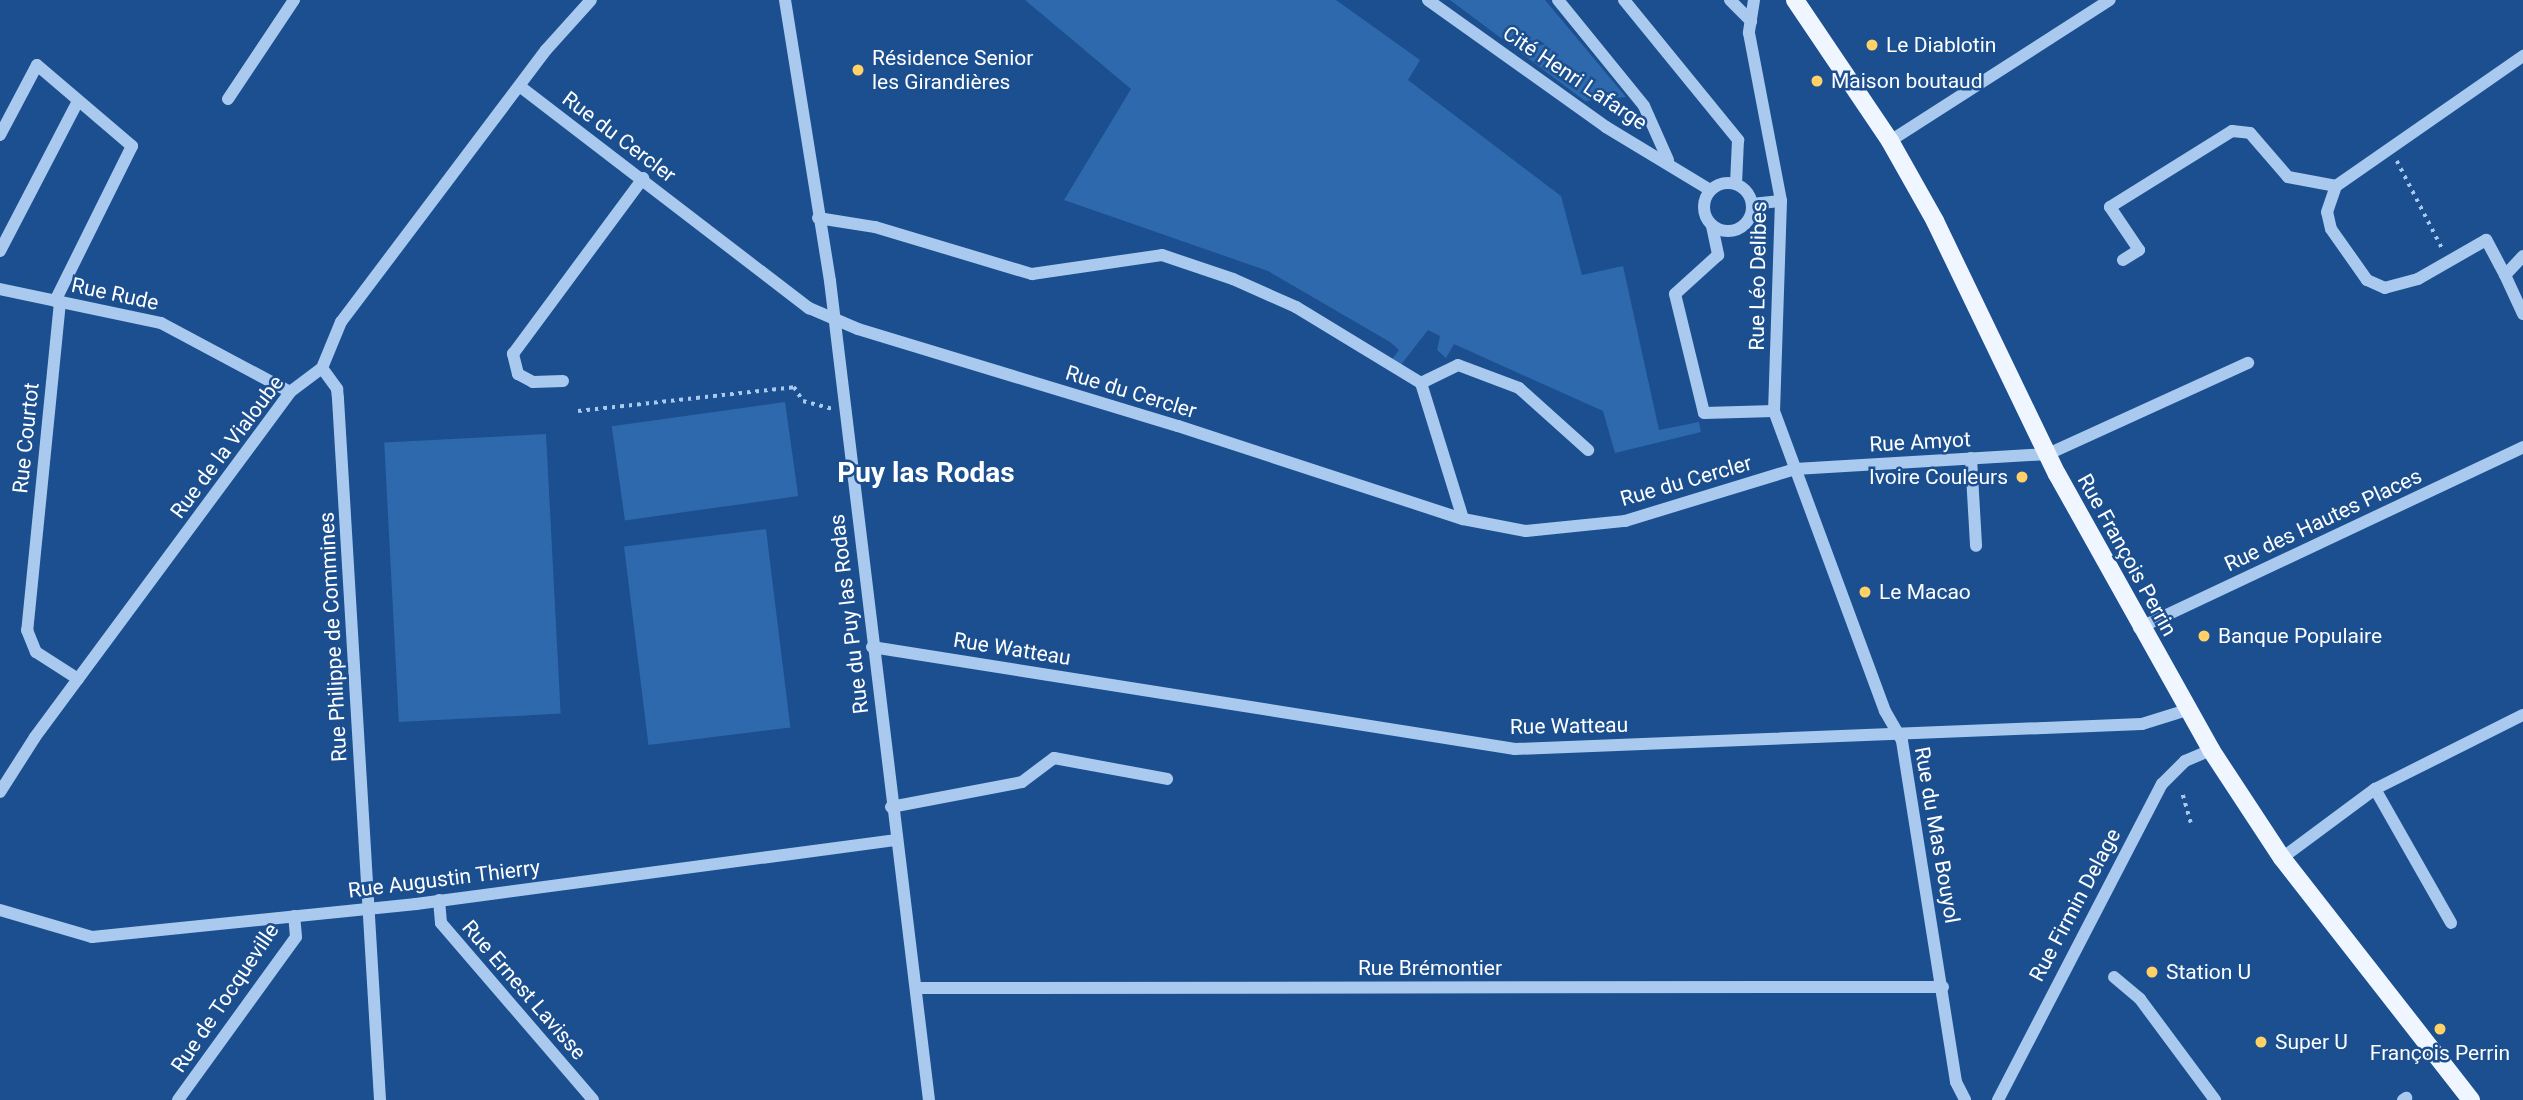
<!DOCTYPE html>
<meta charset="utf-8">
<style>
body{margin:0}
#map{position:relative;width:2523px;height:1100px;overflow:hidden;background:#1b4f8f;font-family:Roboto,sans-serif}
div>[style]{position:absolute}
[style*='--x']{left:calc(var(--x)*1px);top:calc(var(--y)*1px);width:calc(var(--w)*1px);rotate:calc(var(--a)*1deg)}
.green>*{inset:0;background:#2e69ad;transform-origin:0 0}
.path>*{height:3.5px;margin-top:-1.75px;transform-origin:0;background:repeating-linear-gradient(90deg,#a9c9ee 0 3.5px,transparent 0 8.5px)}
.minor>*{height:12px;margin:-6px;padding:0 6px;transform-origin:6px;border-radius:6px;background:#a9c9ee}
.minor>.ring{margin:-6px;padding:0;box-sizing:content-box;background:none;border:12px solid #a9c9ee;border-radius:50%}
.major>*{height:18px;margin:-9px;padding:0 9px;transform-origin:9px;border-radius:9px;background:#f0f6ff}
.dots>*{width:19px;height:19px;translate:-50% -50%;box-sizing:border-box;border:4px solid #1b4f8f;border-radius:50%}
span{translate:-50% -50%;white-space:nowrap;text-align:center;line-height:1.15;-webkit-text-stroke:5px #1b4f8f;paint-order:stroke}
.poi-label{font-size:21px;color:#fff}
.left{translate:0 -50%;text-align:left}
.right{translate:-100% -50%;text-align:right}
.street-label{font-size:21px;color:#fff}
.district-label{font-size:28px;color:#fff;font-weight:700}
</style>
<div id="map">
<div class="green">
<i style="clip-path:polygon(1025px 0,1336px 0,1420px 60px,1408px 80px,1561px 196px,1582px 275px,1623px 266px,1659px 430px,1699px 422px,1701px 432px,1615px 453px,1603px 411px,1454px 344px,1446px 358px,1437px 350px,1440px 336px,1428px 330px,1400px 366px,1391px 361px,1399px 350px,1390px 342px,1268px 271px,1064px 200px,1131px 89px)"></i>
<i style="clip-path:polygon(1450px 0,1545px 0,1626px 97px,1585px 101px)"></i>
<i style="left:785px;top:402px;width:95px;height:175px;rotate:82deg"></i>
<i style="left:546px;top:434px;width:280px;height:162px;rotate:87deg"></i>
<i style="left:766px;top:529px;width:200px;height:143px;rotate:83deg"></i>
</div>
<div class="path">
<i style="--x:2397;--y:161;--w:98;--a:62.7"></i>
<i style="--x:578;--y:411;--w:217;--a:-6.3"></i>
<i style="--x:794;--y:387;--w:17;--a:57"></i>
<i style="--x:803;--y:401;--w:30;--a:15"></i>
<i style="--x:2183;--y:795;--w:29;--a:74"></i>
</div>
<div class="minor">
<i style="--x:785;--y:0;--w:285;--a:80.9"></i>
<i style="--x:830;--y:281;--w:825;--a:83.11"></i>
<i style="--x:1428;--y:0;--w:219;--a:35.5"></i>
<i style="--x:1606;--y:127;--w:122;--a:31.2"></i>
<i style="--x:1558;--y:0;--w:136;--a:50.9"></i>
<i style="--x:1644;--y:106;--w:59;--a:66"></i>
<i style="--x:1624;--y:0;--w:181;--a:50.8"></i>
<i style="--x:1738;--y:140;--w:44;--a:92.6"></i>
<i style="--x:1730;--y:0;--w:30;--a:45"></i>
<i style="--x:1754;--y:0;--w:33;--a:99"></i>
<i style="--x:1749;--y:33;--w:171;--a:79.2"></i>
<i style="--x:1781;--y:201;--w:210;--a:91.9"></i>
<i style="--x:1774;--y:411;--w:320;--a:69.7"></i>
<i style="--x:1885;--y:711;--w:34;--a:60"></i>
<i style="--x:1902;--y:741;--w:345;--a:81"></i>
<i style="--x:1956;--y:1082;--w:20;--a:63"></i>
<i style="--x:522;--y:88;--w:362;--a:37.5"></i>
<i style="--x:809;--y:308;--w:53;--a:23.2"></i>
<i style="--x:858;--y:329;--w:334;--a:16.9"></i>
<i style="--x:1178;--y:426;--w:300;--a:18.1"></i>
<i style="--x:1463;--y:519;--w:64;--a:10.8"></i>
<i style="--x:1526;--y:531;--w:100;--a:-5.8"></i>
<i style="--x:1625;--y:521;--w:178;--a:-17"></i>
<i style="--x:1795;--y:469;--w:253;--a:-3.4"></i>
<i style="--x:2048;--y:454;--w:220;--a:-24.5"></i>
<i style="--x:228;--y:99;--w:119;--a:-56.3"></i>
<i style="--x:0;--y:135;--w:79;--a:-62.1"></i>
<i style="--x:37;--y:65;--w:125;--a:40.5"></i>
<i style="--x:132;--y:146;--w:173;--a:116.4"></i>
<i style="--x:1890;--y:141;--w:261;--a:-32.7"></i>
<i class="ring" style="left:1704px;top:183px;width:36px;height:36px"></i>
<i style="--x:1752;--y:204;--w:29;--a:-6"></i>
<i style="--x:818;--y:218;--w:58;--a:9"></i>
<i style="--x:875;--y:227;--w:164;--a:16.7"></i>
<i style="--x:1032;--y:274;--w:131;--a:-8.3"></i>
<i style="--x:1162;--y:255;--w:75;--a:18.7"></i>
<i style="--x:1233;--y:279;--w:69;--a:24"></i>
<i style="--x:1296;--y:307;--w:146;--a:31.3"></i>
<i style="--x:1421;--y:383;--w:41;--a:-25.9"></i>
<i style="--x:1458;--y:365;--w:65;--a:20.7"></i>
<i style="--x:1519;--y:388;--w:93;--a:41.9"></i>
<i style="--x:1712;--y:226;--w:30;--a:78"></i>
<i style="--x:1718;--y:255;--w:58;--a:137.8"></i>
<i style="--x:1675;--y:294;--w:122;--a:76.3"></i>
<i style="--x:1704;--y:413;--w:70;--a:-1.6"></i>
<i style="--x:0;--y:251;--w:169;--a:-62.5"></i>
<i style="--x:2523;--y:256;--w:26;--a:133"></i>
<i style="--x:2505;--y:275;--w:43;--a:65.2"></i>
<i style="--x:2123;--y:260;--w:19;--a:-32"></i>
<i style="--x:2139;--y:250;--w:52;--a:-124"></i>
<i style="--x:2110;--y:207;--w:144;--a:-31.9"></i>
<i style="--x:2232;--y:131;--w:18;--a:6"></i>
<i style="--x:2250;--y:133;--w:58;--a:49.2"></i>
<i style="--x:2288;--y:177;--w:49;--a:10.6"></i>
<i style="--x:2505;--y:275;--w:40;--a:-118"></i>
<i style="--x:2486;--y:240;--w:78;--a:150.2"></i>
<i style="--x:2418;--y:279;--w:34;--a:165"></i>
<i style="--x:2385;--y:288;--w:20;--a:-156"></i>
<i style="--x:2367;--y:280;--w:62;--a:-125.2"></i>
<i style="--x:2331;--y:229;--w:17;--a:-103"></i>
<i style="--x:2327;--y:212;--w:28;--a:-71"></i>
<i style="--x:2336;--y:186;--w:228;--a:-34.8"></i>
<i style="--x:0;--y:289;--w:165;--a:11.9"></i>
<i style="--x:161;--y:323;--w:146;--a:28.1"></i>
<i style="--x:60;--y:302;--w:330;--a:95.7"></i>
<i style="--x:27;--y:630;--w:24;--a:68"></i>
<i style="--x:36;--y:652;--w:50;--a:32.7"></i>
<i style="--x:322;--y:368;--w:26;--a:54"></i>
<i style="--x:337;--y:389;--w:10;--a:84"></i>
<i style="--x:338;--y:399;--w:702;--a:86.57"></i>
<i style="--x:563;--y:381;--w:30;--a:178"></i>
<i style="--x:533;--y:382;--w:17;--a:-152"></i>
<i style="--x:518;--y:374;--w:21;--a:-104"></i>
<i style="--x:513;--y:354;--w:219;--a:-53.5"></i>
<i style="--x:1421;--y:383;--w:142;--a:72.8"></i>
<i style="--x:1971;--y:458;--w:88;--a:86.7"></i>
<i style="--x:2139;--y:628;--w:425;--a:-25.2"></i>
<i style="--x:872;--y:647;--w:651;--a:9.01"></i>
<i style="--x:1515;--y:749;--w:627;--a:-2.28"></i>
<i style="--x:2142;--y:724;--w:47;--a:-17.3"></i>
<i style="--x:2375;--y:789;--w:154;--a:60.4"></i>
<i style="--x:0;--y:792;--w:65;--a:-57.5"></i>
<i style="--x:35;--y:737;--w:429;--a:-53.5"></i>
<i style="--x:290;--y:392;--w:40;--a:-37"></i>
<i style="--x:322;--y:368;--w:50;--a:-67.6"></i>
<i style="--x:341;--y:322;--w:341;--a:-53"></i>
<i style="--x:546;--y:50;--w:67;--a:-48"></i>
<i style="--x:891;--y:807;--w:133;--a:-10.8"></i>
<i style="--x:1022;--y:782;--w:40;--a:-37"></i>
<i style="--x:1054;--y:758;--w:115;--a:10.5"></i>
<i style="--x:2282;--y:858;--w:116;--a:-36.6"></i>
<i style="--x:2375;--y:789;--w:165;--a:-26.6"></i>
<i style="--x:439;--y:900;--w:23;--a:85"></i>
<i style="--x:441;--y:923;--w:233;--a:49.3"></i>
<i style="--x:0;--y:910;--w:96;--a:16.4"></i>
<i style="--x:92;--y:937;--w:326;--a:-5.8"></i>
<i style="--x:416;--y:904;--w:483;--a:-7.6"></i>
<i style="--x:2114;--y:977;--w:34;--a:40"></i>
<i style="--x:2140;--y:999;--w:126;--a:53.4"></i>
<i style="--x:916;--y:988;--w:1027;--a:-0.06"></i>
<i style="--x:178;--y:1100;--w:201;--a:-54.1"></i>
<i style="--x:296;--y:937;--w:21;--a:-95"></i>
<i style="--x:1998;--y:1100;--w:356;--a:-62.6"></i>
<i style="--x:2162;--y:784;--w:33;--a:-45"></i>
<i style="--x:2185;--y:761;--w:28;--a:-23"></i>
<i style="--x:2403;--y:1100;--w:4;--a:-34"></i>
</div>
<div class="major">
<i style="--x:1795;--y:0;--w:170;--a:56"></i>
<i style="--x:1890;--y:141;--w:92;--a:60.6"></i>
<i style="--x:1935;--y:221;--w:281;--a:64.3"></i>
<i style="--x:2057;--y:474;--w:316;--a:60.8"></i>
<i style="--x:2211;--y:750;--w:129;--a:56.7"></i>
<i style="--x:2282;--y:858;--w:307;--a:52"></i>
</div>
<div class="dots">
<i style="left:1872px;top:45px;background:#ffd166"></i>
<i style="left:858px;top:70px;background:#ffd166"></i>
<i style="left:1817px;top:81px;background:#ffd166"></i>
<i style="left:2022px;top:477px;background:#ffd166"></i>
<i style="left:1865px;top:592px;background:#ffd166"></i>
<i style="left:2204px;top:636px;background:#ffd166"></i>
<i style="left:2152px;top:972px;background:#ffd166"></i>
<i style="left:2440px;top:1029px;background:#ffd166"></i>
<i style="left:2261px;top:1042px;background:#ffd166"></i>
</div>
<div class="poi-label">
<span class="left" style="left:1886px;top:45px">Le Diablotin</span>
<span class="left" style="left:872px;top:70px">Résidence Senior<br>les Girandières</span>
<span class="left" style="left:1831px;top:81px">Maison boutaud</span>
<span class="right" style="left:2008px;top:477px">Ivoire Couleurs</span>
<span class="left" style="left:1879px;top:592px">Le Macao</span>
<span class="left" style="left:2218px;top:636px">Banque Populaire</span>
<span class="left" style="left:2166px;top:972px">Station U</span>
<span class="left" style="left:2275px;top:1042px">Super U</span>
<span style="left:2440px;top:1053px">François Perrin</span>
</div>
<div class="street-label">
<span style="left:1575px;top:78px;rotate:34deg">Cité Henri Lafarge</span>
<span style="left:619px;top:137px;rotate:37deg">Rue du Cercler</span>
<span style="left:1758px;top:276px;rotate:-89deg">Rue Léo Delibes</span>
<span style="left:115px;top:294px;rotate:12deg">Rue Rude</span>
<span style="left:1131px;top:392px;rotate:17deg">Rue du Cercler</span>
<span style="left:26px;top:438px;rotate:-84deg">Rue Courtot</span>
<span style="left:1920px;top:442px;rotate:-3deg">Rue Amyot</span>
<span style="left:227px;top:447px;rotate:-53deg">Rue de la Vialoube</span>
<span style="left:1686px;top:481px;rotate:-16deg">Rue du Cercler</span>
<span style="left:2323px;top:520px;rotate:-25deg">Rue des Hautes Places</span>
<span style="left:2127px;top:555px;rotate:61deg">Rue François Perrin</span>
<span style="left:849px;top:614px;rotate:-97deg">Rue du Puy las Rodas</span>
<span style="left:333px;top:637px;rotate:-93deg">Rue Philippe de Commines</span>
<span style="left:1012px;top:649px;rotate:9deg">Rue Watteau</span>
<span style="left:1569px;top:726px;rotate:-1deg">Rue Watteau</span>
<span style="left:1937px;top:835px;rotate:80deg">Rue du Mas Bouyol</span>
<span style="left:444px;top:879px;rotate:-7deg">Rue Augustin Thierry</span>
<span style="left:2075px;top:905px;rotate:-62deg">Rue Firmin Delage</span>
<span style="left:1430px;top:968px">Rue Brémontier</span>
<span style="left:524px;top:990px;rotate:49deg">Rue Ernest Lavisse</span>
<span style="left:225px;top:998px;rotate:-56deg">Rue de Tocqueville</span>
</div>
<div class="district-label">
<span style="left:926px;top:473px">Puy las Rodas</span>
</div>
</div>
